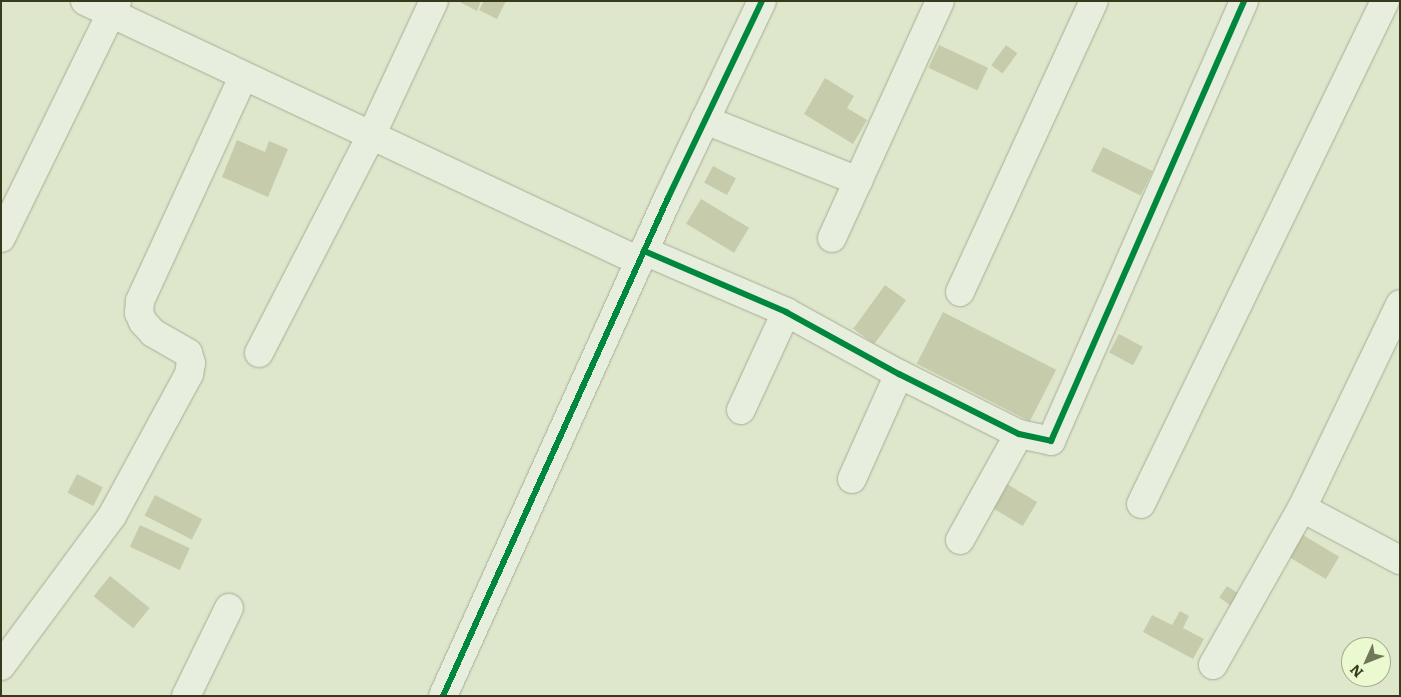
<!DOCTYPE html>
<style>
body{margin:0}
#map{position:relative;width:1401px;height:697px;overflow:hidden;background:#dee7cb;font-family:Literata,serif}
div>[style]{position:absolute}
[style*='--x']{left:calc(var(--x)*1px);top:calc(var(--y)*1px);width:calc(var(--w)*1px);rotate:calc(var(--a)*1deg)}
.building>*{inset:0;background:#c6cbac;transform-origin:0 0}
.roads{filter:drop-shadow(0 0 1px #a6ac95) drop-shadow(0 0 1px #a6ac95)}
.minor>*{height:28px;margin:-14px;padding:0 14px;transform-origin:14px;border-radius:14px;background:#e8eede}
.cycleway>*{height:6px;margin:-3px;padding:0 3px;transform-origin:3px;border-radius:3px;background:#00873e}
span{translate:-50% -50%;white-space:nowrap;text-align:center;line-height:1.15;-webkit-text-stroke:4px #eaf9d0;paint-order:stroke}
.frame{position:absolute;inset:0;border:2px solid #373b1c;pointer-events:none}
.north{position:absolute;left:1341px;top:637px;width:50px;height:50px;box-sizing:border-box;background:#eaf9d0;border:1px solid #a2ad88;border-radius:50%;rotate:226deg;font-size:14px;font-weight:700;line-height:20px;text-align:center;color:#373b1c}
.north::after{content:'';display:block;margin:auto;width:18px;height:22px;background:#717759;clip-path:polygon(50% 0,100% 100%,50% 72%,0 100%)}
</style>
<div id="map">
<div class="building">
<i style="clip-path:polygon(458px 1px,481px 1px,477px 11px)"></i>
<i style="clip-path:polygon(484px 1px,506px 1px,497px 19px,479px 10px)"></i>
<i style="left:939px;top:45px;width:54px;height:25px;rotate:25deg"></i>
<i style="left:1006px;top:45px;width:14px;height:25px;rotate:36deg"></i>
<i style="clip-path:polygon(825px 78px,854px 96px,847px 108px,867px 120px,853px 144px,804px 114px)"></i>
<i style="clip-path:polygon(237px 140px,265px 152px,269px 141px,288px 149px,268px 197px,222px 177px)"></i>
<i style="left:1103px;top:147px;width:55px;height:27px;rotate:26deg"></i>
<i style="left:713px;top:166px;width:26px;height:19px;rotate:28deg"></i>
<i style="left:701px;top:199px;width:56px;height:29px;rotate:31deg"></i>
<i style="left:885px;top:285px;width:26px;height:54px;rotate:36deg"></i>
<i style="left:943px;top:312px;width:127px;height:58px;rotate:27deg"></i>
<i style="left:1119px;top:334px;width:27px;height:21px;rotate:28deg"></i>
<i style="left:77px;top:474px;width:29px;height:21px;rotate:27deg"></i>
<i style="left:1002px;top:481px;width:41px;height:28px;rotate:31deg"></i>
<i style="left:155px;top:495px;width:53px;height:23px;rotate:27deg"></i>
<i style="left:140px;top:525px;width:55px;height:24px;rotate:25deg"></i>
<i style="left:1298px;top:532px;width:48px;height:26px;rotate:31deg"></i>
<i style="left:110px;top:576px;width:51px;height:26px;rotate:39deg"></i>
<i style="left:1227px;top:586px;width:14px;height:14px;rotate:34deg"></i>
<i style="clip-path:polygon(1180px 611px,1189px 616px,1183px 628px,1204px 639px,1193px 659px,1143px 632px,1152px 615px,1172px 625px)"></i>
</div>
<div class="roads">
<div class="minor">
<i style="--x:85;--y:1;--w:612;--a:25.14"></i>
<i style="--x:705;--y:120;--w:165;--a:21.7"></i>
<i style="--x:1;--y:238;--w:264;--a:-63.9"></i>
<i style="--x:832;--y:238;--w:260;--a:-65.5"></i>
<i style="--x:644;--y:251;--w:155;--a:23.2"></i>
<i style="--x:786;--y:312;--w:129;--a:28.8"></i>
<i style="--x:899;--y:374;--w:134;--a:26.6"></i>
<i style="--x:1019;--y:434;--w:33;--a:12"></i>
<i style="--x:1051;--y:441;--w:480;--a:-66.3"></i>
<i style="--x:960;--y:292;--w:320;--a:-65.3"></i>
<i style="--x:259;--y:353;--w:242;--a:-62.7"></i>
<i style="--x:370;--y:138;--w:151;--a:-65"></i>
<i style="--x:741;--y:410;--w:108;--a:-65.3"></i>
<i style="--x:852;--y:479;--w:115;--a:-65.9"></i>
<i style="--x:1141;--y:504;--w:559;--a:-64.12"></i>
<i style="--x:1302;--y:508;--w:111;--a:28"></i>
<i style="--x:960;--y:540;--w:121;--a:-60.9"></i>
<i style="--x:1213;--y:665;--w:180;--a:-60.5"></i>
<i style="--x:1302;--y:508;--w:226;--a:-64.3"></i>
<i style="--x:1;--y:666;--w:187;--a:-53.5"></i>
<i style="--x:112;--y:516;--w:162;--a:-61.5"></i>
<i style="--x:189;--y:374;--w:11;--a:-80"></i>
<i style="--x:191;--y:363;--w:10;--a:-107"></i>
<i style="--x:188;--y:353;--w:40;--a:-150.3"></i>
<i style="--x:153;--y:333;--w:15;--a:-132"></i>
<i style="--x:143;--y:322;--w:10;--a:-114"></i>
<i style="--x:139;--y:313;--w:12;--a:-85"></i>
<i style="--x:140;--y:301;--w:247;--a:-65.3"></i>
<i style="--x:186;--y:696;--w:98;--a:-64"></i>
<i style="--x:443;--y:696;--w:546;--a:-65.69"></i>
<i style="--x:668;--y:198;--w:218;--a:-64.5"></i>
</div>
</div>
<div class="cycleway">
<i style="--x:644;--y:251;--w:155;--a:23.2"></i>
<i style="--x:786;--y:312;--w:129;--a:28.8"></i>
<i style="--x:899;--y:374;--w:134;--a:26.6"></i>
<i style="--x:1019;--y:434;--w:33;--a:12"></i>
<i style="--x:1051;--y:441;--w:480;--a:-66.3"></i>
<i style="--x:443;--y:696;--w:546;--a:-65.69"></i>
<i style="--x:668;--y:198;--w:218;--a:-64.5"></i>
</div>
<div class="frame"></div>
<div class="north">N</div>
</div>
